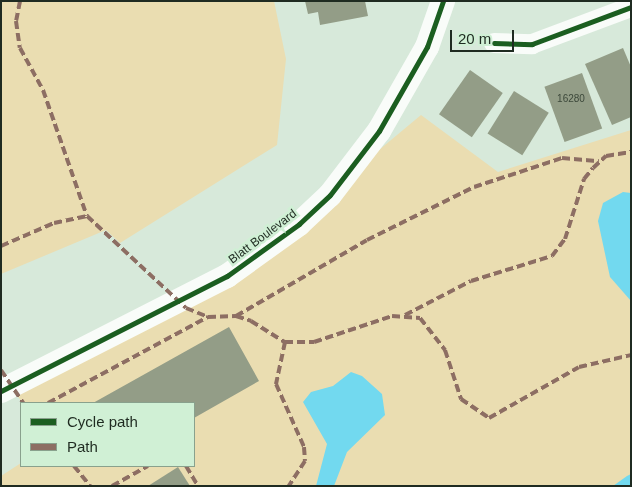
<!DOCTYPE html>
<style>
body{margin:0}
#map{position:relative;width:632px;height:487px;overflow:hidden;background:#d7e9da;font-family:Arial,sans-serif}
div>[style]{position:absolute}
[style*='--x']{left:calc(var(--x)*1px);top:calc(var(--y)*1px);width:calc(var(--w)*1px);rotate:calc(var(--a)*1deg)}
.green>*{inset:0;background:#eaddb1}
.water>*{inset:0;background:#72d9ef}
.building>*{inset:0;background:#939d87;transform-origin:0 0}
.minor>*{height:20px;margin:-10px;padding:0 10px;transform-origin:10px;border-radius:10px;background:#f9fcf9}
.tertiary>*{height:24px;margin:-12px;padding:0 12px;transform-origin:12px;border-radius:12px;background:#f9fcf9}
.quiet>*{height:4px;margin-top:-2px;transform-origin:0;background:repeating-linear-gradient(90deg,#8d6e63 0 8px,transparent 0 12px)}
.cycleway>*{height:5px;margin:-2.5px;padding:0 2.5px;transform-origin:2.5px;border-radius:2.5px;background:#1b5e20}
span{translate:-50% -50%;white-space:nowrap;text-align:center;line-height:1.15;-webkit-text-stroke:5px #d0f0d5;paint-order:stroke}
.number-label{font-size:10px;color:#3c483a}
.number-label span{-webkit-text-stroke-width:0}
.street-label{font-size:12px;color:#1f2b21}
.frame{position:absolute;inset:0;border:2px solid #1f2b21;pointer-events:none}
.legend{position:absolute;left:20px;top:402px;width:175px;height:65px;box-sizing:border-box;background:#d0f0d5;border:1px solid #89a18d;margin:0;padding:6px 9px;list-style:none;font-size:15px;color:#1f2b21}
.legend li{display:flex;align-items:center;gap:10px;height:25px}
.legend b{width:25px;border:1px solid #89a18d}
.scale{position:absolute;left:450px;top:30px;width:64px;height:22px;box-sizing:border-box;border:2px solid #1f2b21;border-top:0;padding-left:6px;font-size:15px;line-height:18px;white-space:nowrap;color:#1f2b21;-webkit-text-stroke:4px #d0f0d5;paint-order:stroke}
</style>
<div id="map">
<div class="green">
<i style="clip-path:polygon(1px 1px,274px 1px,286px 59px,277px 145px,120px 243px,106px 230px,1px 274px)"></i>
<i style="clip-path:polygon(421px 115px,498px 172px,631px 130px,631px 486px,1px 486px,1px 476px,21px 463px,194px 466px,194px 403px,23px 403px,10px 387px,228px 276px)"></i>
</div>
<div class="water">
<i style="clip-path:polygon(623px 192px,631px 193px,631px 301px,610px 277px,598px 221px,603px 203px)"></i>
<i style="clip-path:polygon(351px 372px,362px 376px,382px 394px,385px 415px,347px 452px,334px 486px,316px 486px,327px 444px,303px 402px,311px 392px,333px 386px)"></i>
<i style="clip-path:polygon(631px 474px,631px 486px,613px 486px,627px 476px)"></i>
</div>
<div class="building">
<i style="clip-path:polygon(305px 1px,365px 1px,368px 16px,320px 25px,318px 12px,308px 14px)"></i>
<i style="clip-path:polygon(623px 48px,631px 67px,631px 117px,612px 125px,585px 64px)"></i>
<i style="left:470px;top:70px;width:40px;height:54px;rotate:35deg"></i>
<i style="left:582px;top:73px;width:59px;height:40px;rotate:70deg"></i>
<i style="left:514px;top:91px;width:41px;height:50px;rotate:32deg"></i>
<i style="clip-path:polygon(229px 327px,259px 381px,194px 418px,194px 403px,93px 403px)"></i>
<i style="clip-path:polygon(178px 467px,190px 486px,148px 486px)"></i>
</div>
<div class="minor">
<i style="--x:494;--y:43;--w:38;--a:2"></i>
<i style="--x:532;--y:44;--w:106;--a:-20.5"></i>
</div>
<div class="tertiary">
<i style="--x:1;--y:391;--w:254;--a:-27"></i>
<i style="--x:227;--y:276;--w:89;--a:-35.8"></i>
<i style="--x:299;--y:224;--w:42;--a:-43.1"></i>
<i style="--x:330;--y:195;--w:81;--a:-52.6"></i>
<i style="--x:379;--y:131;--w:97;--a:-60.3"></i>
<i style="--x:427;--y:47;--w:49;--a:-70.8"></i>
</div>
<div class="quiet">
<i style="--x:20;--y:1;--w:20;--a:101"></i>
<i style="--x:16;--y:21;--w:27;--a:82"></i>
<i style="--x:20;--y:48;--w:48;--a:61.3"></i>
<i style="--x:43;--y:90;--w:133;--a:70.8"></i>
<i style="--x:1;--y:246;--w:58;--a:-23.5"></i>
<i style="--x:54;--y:223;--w:34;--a:-12"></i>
<i style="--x:87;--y:216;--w:135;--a:42.9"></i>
<i style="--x:186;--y:308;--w:24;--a:22"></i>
<i style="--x:208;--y:317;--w:28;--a:-2"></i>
<i style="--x:236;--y:316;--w:16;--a:18"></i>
<i style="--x:251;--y:321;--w:40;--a:32"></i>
<i style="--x:285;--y:342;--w:29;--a:0"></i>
<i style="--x:314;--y:342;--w:82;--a:-18.4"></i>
<i style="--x:392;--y:316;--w:28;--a:4"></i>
<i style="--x:420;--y:318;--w:41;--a:52"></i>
<i style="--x:445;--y:350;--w:52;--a:71.9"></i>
<i style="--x:461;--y:399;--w:34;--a:34"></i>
<i style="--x:489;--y:418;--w:103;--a:-29.5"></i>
<i style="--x:579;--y:367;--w:53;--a:-13"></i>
<i style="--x:405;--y:315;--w:74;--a:-27.3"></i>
<i style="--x:471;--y:281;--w:85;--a:-17.2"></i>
<i style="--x:552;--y:256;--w:21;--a:-53"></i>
<i style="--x:565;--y:239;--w:63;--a:-72.4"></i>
<i style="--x:584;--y:179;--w:14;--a:-51"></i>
<i style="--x:593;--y:168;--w:18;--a:-43"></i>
<i style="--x:606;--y:156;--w:25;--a:-9"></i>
<i style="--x:236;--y:316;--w:151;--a:-30.1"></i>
<i style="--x:367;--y:240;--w:119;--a:-26.4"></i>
<i style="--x:474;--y:187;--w:93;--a:-18.2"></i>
<i style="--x:562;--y:158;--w:37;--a:5"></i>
<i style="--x:285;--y:342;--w:43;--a:102.1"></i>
<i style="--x:276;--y:384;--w:69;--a:66"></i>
<i style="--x:304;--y:447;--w:14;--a:86"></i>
<i style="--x:305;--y:461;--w:30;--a:123"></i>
<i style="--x:1;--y:370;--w:40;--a:56"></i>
<i style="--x:48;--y:403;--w:182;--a:-28.3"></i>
<i style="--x:74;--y:466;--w:26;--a:51"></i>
<i style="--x:186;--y:466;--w:23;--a:59"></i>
<i style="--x:112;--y:486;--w:41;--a:-29.1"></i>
</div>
<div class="cycleway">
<i style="--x:494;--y:43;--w:38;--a:2"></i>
<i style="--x:532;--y:44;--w:106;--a:-20.5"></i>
<i style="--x:1;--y:391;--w:254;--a:-27"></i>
<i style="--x:227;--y:276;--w:89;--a:-35.8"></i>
<i style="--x:299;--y:224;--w:42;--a:-43.1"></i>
<i style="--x:330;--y:195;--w:81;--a:-52.6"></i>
<i style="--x:379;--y:131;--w:97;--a:-60.3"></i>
<i style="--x:427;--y:47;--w:49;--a:-70.8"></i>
</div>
<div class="number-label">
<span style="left:571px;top:99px">16280</span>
</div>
<div class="street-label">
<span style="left:263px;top:237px;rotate:-37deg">Blatt Boulevard</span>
</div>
<div class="frame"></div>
<ul class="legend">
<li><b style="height:6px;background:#1b5e20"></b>Cycle path</li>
<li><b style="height:6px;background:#8d6e63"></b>Path</li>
</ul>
<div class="scale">20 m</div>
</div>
